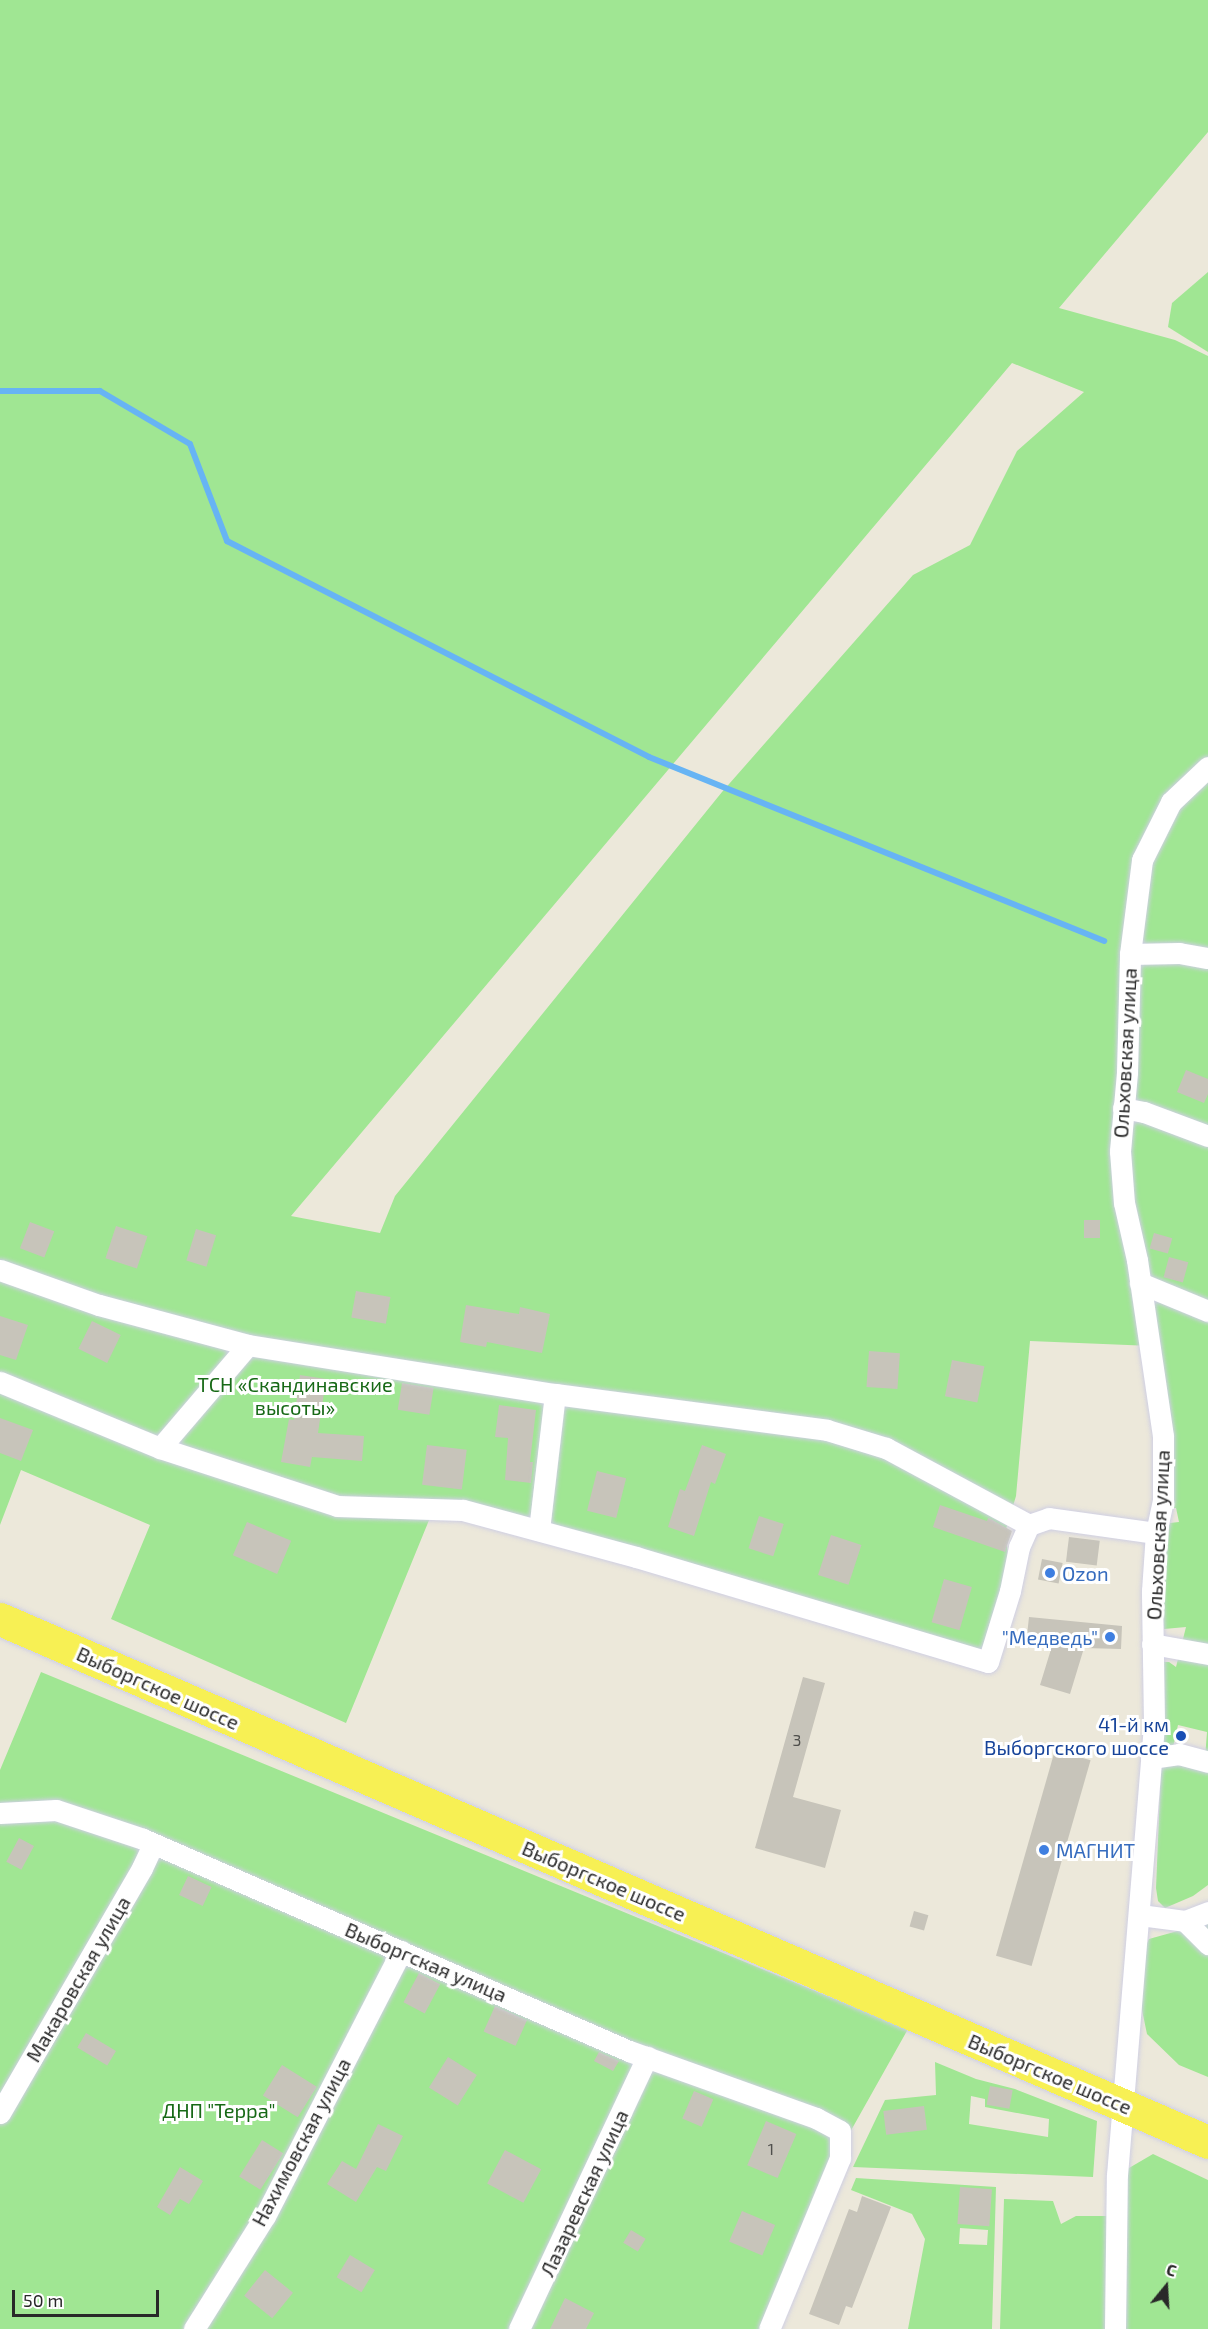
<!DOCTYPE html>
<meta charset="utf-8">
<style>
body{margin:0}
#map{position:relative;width:1208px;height:2329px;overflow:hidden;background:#ece8da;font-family:"Exo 2",sans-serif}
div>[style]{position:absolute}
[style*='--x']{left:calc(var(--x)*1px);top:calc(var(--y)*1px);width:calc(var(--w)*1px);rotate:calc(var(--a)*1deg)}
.green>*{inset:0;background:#a0e693}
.stream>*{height:6px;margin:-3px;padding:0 3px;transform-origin:3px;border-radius:3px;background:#67b4f4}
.building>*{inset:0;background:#c7c4ba;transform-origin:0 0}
.roads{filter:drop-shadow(0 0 2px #cfcfe3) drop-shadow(0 0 2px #cfcfe3)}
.minor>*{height:21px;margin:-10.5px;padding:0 10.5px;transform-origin:10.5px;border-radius:10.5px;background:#fff}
.primary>*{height:33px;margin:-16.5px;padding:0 16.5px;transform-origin:16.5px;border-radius:16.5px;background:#f7f054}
.dots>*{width:16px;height:16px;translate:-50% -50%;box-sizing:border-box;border:3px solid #fff;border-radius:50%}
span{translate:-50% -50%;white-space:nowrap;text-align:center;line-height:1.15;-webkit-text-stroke:6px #fff;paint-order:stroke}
.number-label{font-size:16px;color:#50504d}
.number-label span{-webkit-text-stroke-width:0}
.street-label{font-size:20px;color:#292929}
.park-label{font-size:20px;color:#176916}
.shop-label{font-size:20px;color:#366cbe}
.left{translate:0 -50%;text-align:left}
.right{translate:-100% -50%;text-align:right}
.transit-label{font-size:20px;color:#164399}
.north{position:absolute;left:1136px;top:2257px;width:60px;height:60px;-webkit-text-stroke:4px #fff;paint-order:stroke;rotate:18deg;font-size:16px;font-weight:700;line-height:24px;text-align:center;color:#292929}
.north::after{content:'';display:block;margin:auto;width:21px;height:27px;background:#292929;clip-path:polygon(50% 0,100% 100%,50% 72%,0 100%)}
.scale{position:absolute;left:12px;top:2290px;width:147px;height:27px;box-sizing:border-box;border:3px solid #292929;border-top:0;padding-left:8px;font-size:18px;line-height:21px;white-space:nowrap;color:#292929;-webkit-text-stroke:4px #fff;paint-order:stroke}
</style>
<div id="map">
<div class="green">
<i style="clip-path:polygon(evenodd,0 0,1208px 0,1208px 132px,1059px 308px,1175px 340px,1208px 356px,1208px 1759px,1205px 1758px,1207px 1732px,1178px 1725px,1172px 1752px,1162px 1749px,1162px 1662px,1169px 1662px,1176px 1667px,1186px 1627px,1164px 1629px,1163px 1620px,1166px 1539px,1170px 1523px,1179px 1522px,1176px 1508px,1167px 1508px,1152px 1346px,1030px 1341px,1016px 1496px,1006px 1529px,1010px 1591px,988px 1662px,434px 1508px,346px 1723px,111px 1619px,150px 1525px,21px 1470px,0 1525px,0 0,1012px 363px,1084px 392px,1017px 451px,970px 545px,913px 575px,722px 792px,395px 1196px,380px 1233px,291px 1216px,1012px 363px)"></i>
<i style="clip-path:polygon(1208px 272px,1208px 352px,1168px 327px,1172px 303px)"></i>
<i style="clip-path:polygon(41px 1672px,908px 2029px,840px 2150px,769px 2329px,0 2329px,0 1770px)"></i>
<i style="clip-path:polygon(1175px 1760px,1208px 1766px,1208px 1885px,1193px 1896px,1165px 1908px,1158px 1901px,1156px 1888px,1161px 1767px)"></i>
<i style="clip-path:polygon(1208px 1920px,1208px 2077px,1179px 2065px,1147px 2034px,1139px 1996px,1143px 1951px,1149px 1939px,1199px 1925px)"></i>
<i style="clip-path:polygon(evenodd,935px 2062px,976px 2079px,1015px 2089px,1097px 2121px,1093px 2177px,853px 2167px,885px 2100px,936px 2095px,935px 2062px,971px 2096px,985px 2099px,985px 2107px,1049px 2119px,1048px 2137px,969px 2124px,971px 2096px)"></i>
<i style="clip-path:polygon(1153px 2154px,1208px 2180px,1208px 2329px,1000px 2329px,1004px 2199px,1053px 2201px,1061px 2224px,1076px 2216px,1115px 2216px,1117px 2175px)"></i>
<i style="clip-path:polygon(evenodd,856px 2178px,996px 2187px,992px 2329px,908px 2329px,925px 2239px,912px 2214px,851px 2190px,856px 2178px,960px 2228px,988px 2230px,987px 2245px,959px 2244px,960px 2228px)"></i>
</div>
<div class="stream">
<i style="--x:0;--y:391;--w:100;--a:0"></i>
<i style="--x:100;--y:391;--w:104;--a:30.5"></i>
<i style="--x:190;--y:444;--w:104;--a:69.1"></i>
<i style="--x:227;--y:541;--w:474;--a:27.1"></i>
<i style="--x:649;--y:757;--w:491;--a:22"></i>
</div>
<div class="building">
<i style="clip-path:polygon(1186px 1070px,1208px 1079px,1208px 1094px,1204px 1103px,1177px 1092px)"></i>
<i style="left:1084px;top:1220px;width:16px;height:18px"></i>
<i style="left:30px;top:1222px;width:26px;height:28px;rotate:21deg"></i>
<i style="left:116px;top:1226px;width:33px;height:34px;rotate:18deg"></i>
<i style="left:196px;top:1229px;width:21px;height:33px;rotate:17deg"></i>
<i style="left:1154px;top:1233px;width:19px;height:16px;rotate:16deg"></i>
<i style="left:1169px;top:1257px;width:20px;height:21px;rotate:15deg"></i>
<i style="left:356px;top:1291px;width:35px;height:27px;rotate:10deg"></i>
<i style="clip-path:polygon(466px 1305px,519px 1314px,520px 1307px,550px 1314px,542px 1353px,487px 1342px,486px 1347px,460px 1342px)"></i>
<i style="clip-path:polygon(0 1316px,28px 1325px,16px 1360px,0 1355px)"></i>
<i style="left:92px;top:1321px;width:32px;height:31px;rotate:26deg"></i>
<i style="left:869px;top:1351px;width:31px;height:36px;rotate:4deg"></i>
<i style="left:952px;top:1360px;width:33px;height:37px;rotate:11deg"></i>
<i style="clip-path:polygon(300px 1375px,326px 1379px,318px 1433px,364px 1436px,362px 1461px,312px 1457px,310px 1467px,281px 1462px,289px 1419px,294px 1420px)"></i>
<i style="left:402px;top:1383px;width:32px;height:27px;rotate:9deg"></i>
<i style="clip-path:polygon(499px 1405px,536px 1410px,530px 1462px,533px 1462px,531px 1483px,505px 1480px,508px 1438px,495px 1437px)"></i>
<i style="clip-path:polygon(0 1418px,33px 1430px,21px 1461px,0 1453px)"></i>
<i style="left:427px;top:1445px;width:40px;height:40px;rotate:7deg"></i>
<i style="clip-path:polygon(702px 1445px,726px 1454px,715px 1484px,711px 1482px,694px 1536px,668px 1527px,680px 1489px,685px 1491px)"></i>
<i style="left:597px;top:1471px;width:30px;height:41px;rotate:14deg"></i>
<i style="clip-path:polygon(940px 1505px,987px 1521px,988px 1518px,991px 1519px,1012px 1531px,1005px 1552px,933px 1527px)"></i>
<i style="left:759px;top:1516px;width:26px;height:34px;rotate:18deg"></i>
<i style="left:247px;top:1522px;width:48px;height:36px;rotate:23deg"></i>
<i style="left:831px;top:1535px;width:32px;height:42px;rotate:18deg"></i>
<i style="left:1069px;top:1537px;width:31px;height:25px;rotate:7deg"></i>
<i style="left:1042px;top:1559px;width:21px;height:21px;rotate:11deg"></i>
<i style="left:944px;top:1579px;width:29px;height:45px;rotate:16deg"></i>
<i style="clip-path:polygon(1029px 1617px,1122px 1626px,1121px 1649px,1084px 1648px,1070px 1694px,1040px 1685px,1052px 1646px,1026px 1644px)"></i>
<i style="clip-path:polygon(803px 1677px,825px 1683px,793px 1797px,841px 1810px,825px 1868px,755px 1848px)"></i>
<i style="left:1055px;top:1750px;width:37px;height:214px;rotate:16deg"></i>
<i style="left:19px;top:1838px;width:17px;height:27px;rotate:28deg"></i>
<i style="left:188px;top:1876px;width:26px;height:21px;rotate:25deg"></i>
<i style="left:914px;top:1911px;width:15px;height:16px;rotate:16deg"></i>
<i style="left:419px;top:1973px;width:24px;height:33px;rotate:28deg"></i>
<i style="left:495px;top:2006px;width:35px;height:28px;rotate:24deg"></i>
<i style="left:86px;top:2033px;width:35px;height:17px;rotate:31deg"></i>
<i style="clip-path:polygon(599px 2052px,619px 2061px,613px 2071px,594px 2061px)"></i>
<i style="left:448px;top:2057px;width:34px;height:36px;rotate:32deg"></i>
<i style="left:282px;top:2065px;width:41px;height:36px;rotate:32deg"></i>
<i style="left:990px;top:2086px;width:23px;height:19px;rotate:10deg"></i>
<i style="left:694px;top:2091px;width:21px;height:30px;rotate:23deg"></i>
<i style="left:924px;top:2106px;width:24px;height:41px;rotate:83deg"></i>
<i style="left:766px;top:2121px;width:33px;height:48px;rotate:23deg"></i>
<i style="clip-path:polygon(378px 2124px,403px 2136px,386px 2171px,377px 2167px,356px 2202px,327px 2184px,342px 2161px,356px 2169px)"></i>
<i style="left:262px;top:2140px;width:25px;height:43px;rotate:32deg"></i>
<i style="left:505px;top:2150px;width:41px;height:38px;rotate:28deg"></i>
<i style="clip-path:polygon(180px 2167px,203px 2181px,189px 2204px,180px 2199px,170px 2215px,157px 2207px)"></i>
<i style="left:960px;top:2187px;width:32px;height:37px;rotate:4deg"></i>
<i style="clip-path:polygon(862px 2196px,891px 2207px,852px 2308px,846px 2306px,839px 2325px,809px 2314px,849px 2209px,857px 2212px)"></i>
<i style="left:742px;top:2211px;width:36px;height:33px;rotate:23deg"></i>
<i style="left:631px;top:2230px;width:17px;height:15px;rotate:31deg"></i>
<i style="left:350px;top:2255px;width:29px;height:26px;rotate:31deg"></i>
<i style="left:265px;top:2270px;width:36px;height:33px;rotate:39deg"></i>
<i style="clip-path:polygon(565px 2298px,594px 2313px,586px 2329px,550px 2329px)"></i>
</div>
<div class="roads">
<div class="minor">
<i style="--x:1130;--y:954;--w:49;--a:-1.2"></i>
<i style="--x:1179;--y:953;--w:29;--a:10"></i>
<i style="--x:1123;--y:1108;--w:21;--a:11"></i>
<i style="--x:1144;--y:1112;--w:68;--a:20.6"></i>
<i style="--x:0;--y:1270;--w:105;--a:19.5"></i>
<i style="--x:99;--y:1305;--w:154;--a:15"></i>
<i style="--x:248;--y:1345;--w:311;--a:9.1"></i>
<i style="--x:555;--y:1394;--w:274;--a:7.5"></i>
<i style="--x:827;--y:1430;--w:62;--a:17"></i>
<i style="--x:886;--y:1448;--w:162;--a:28.3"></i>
<i style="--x:1140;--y:1283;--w:74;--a:22.4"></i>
<i style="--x:0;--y:1382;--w:173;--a:22.4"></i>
<i style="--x:160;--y:1448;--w:186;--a:18.1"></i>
<i style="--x:337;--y:1506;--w:126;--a:1.8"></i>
<i style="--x:463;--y:1510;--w:179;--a:15.2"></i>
<i style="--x:636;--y:1557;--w:367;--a:16.6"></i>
<i style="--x:988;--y:1662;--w:74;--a:-72.8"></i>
<i style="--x:1010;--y:1591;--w:45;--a:-78.4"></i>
<i style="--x:1019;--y:1547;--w:24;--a:-66"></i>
<i style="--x:1029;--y:1525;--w:21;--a:-19"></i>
<i style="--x:1049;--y:1518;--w:108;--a:8"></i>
<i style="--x:160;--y:1448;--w:135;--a:-49.5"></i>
<i style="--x:539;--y:1530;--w:137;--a:-83.3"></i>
<i style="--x:1152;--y:1644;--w:57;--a:10.1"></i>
<i style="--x:1151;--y:1758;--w:28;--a:-8"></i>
<i style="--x:1179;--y:1754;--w:30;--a:15"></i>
<i style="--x:0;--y:1813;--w:56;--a:-3.1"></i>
<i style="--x:56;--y:1810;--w:92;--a:18.4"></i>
<i style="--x:143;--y:1839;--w:530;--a:23.57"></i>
<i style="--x:629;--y:2051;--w:199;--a:19.7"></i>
<i style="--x:816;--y:2118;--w:27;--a:28"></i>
<i style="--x:840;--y:2131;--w:27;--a:90"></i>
<i style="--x:840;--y:2158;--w:185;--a:112.5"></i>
<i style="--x:1140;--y:1915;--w:45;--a:7.6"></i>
<i style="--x:1185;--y:1921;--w:25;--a:-21"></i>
<i style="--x:1185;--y:1921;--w:33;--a:45"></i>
<i style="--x:0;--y:2113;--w:283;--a:-59.9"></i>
<i style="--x:142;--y:1868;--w:26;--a:-65"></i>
<i style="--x:194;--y:2329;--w:133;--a:-57.9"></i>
<i style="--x:265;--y:2216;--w:298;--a:-62.8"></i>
<i style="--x:519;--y:2329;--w:301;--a:-64.8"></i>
<i style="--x:1115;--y:2329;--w:154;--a:-89.3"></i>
<i style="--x:1117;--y:2175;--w:455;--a:-85.3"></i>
<i style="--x:1154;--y:1722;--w:131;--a:-90.9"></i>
<i style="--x:1152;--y:1591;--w:58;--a:-86.1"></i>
<i style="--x:1156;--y:1533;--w:33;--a:-78"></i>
<i style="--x:1163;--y:1501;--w:65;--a:-90"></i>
<i style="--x:1163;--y:1436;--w:178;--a:-98.4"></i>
<i style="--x:1137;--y:1260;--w:58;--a:-102.8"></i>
<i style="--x:1124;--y:1203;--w:52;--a:-94.4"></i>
<i style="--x:1120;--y:1151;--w:79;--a:-84.9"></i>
<i style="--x:1127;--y:1072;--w:118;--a:-88.5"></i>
<i style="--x:1130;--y:954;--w:95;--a:-82.7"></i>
<i style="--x:1142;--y:860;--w:65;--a:-63.4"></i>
<i style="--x:1171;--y:802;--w:51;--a:-43.4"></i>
</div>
<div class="primary">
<i style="--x:0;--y:1619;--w:1316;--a:23.41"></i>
</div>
</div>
<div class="dots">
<i style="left:1050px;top:1573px;background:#3f7fe0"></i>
<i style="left:1110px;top:1637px;background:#3f7fe0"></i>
<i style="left:1181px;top:1736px;background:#1a4fb4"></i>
<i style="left:1044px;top:1850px;background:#3f7fe0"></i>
</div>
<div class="number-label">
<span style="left:797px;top:1740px">3</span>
<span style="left:771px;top:2149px">1</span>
</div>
<div class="street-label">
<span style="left:1125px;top:1053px;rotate:-87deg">Ольховская улица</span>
<span style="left:1158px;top:1535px;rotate:-87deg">Ольховская улица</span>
<span style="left:158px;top:1688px;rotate:24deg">Выборгское шоссе</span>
<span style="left:604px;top:1881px;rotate:23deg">Выборгское шоссе</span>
<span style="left:426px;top:1962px;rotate:23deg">Выборгская улица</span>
<span style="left:78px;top:1979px;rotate:-60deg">Макаровская улица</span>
<span style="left:1050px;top:2074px;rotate:23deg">Выборгское шоссе</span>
<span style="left:301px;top:2142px;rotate:-62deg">Нахимовская улица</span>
<span style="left:584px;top:2193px;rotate:-65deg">Лазаревская улица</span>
</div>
<div class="park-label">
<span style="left:295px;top:1396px">ТСН «Скандинавские<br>высоты»</span>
<span style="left:219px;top:2110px">ДНП "Терра"</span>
</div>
<div class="shop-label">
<span class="left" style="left:1062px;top:1573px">Ozon</span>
<span class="right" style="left:1098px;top:1637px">"Медведь"</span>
<span class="left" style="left:1056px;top:1850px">МАГНИТ</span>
</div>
<div class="transit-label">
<span class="right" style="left:1169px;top:1736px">41-й км<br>Выборгского шоссе</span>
</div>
<div class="north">С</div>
<div class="scale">50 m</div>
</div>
